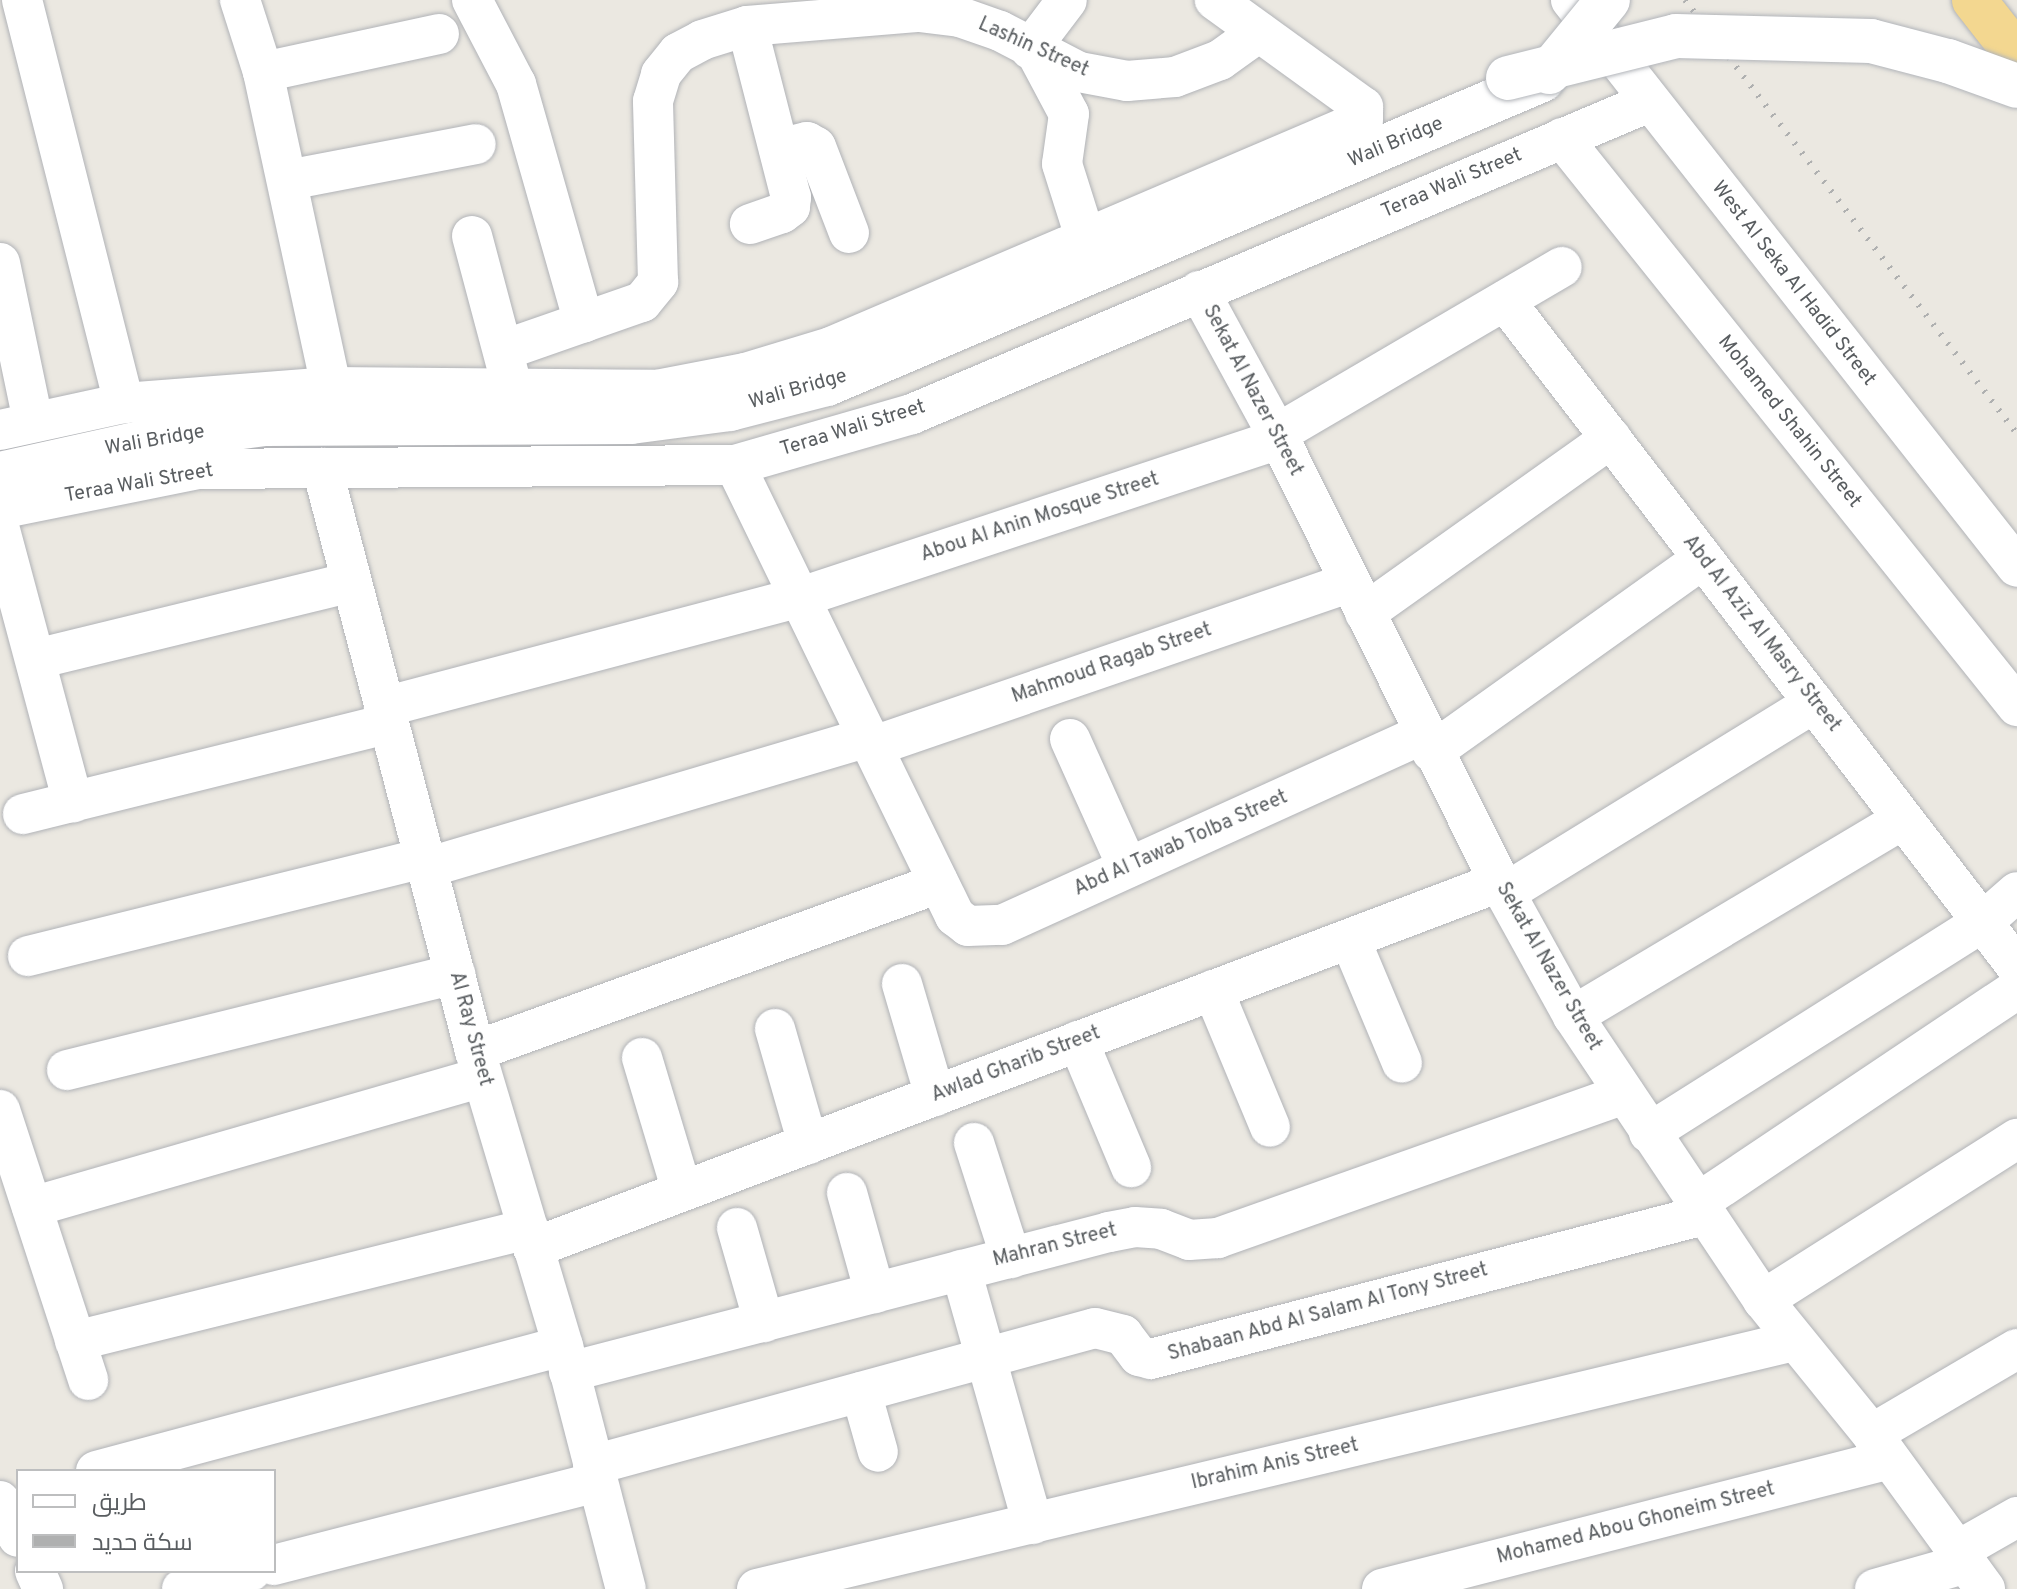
<!DOCTYPE html>
<meta charset="utf-8">
<style>
body{margin:0}
#map{position:relative;width:2017px;height:1589px;overflow:hidden;background:#ebe8e1;font-family:Overpass,Cairo,sans-serif}
div>[style]{position:absolute}
[style*='--x']{left:calc(var(--x)*1px);top:calc(var(--y)*1px);width:calc(var(--w)*1px);rotate:calc(var(--a)*1deg)}
.roads{filter:drop-shadow(0 0 2px #b1b3b7) drop-shadow(0 0 2px #b1b3b7)}
.street>*{height:40px;margin:-20px;padding:0 20px;transform-origin:20px;border-radius:20px;background:#fff}
.secondary>*{height:44px;margin:-22px;padding:0 22px;transform-origin:22px;border-radius:22px;background:#fff}
.highway>*{height:44px;margin:-22px;padding:0 22px;transform-origin:22px;border-radius:22px;background:#f3d790}
.rail>*{height:6px;margin-top:-3px;transform-origin:0;background:repeating-linear-gradient(90deg,#afb0b0 0 2px,transparent 0 12px)}
.bridges{filter:drop-shadow(0 0 2px #b2b5ba) drop-shadow(0 0 2px #b2b5ba)}
.secondary-bridge>*{height:44px;margin:-22px;padding:0 22px;transform-origin:22px;border-radius:22px;background:#fff}
span{translate:-50% -50%;white-space:nowrap;text-align:center;line-height:1.15;-webkit-text-stroke:8px #fff;paint-order:stroke}
.street-label{font-size:20px;color:#595d60}
.legend{position:absolute;left:16px;top:1469px;width:260px;height:104px;box-sizing:border-box;background:#fff;border:2px solid #bdbebf;margin:0;padding:10px 14px;list-style:none;font-size:24px;color:#595d60}
.legend li{display:flex;align-items:center;gap:16px;height:40px}
.legend b{width:40px;border:2px solid #bdbebf}
</style>
<div id="map">
<div class="roads">
<div class="street">
<i style="--x:22;--y:0;--w:416;--a:75.8"></i>
<i style="--x:240;--y:0;--w:76;--a:72.3"></i>
<i style="--x:263;--y:72;--w:322;--a:77.8"></i>
<i style="--x:472;--y:0;--w:95;--a:62.4"></i>
<i style="--x:516;--y:84;--w:248;--a:74.1"></i>
<i style="--x:1571;--y:0;--w:721;--a:51.81"></i>
<i style="--x:747;--y:26;--w:177;--a:75.6"></i>
<i style="--x:791;--y:197;--w:10;--a:96"></i>
<i style="--x:790;--y:207;--w:10;--a:143"></i>
<i style="--x:782;--y:213;--w:34;--a:161"></i>
<i style="--x:1030;--y:49;--w:61;--a:-52.9"></i>
<i style="--x:1036;--y:52;--w:70;--a:62"></i>
<i style="--x:1069;--y:114;--w:50;--a:98"></i>
<i style="--x:1062;--y:164;--w:80;--a:72.5"></i>
<i style="--x:263;--y:72;--w:180;--a:-12.2"></i>
<i style="--x:1562;--y:138;--w:728;--a:51.3"></i>
<i style="--x:779;--y:149;--w:29;--a:-14"></i>
<i style="--x:807;--y:142;--w:10;--a:29"></i>
<i style="--x:816;--y:147;--w:92;--a:69"></i>
<i style="--x:288;--y:180;--w:191;--a:-10.8"></i>
<i style="--x:472;--y:236;--w:144;--a:75.1"></i>
<i style="--x:0;--y:263;--w:161;--a:78.2"></i>
<i style="--x:1199;--y:291;--w:163;--a:61.4"></i>
<i style="--x:1277;--y:434;--w:500;--a:63.6"></i>
<i style="--x:1499;--y:882;--w:153;--a:61.1"></i>
<i style="--x:1573;--y:1016;--w:342;--a:56.2"></i>
<i style="--x:1763;--y:1300;--w:173;--a:50.9"></i>
<i style="--x:1872;--y:1434;--w:192;--a:53.9"></i>
<i style="--x:1505;--y:301;--w:840;--a:52.45"></i>
<i style="--x:504;--y:350;--w:146;--a:-19.2"></i>
<i style="--x:642;--y:302;--w:26;--a:-51"></i>
<i style="--x:658;--y:282;--w:181;--a:-91.6"></i>
<i style="--x:653;--y:101;--w:28;--a:-73"></i>
<i style="--x:661;--y:74;--w:27;--a:-51"></i>
<i style="--x:678;--y:53;--w:27;--a:-28"></i>
<i style="--x:702;--y:40;--w:47;--a:-17.3"></i>
<i style="--x:747;--y:26;--w:173;--a:-4.7"></i>
<i style="--x:919;--y:12;--w:41;--a:7"></i>
<i style="--x:960;--y:17;--w:42;--a:19.3"></i>
<i style="--x:1000;--y:31;--w:89;--a:27.4"></i>
<i style="--x:1079;--y:72;--w:49;--a:10.6"></i>
<i style="--x:1127;--y:81;--w:48;--a:-4.8"></i>
<i style="--x:1175;--y:77;--w:48;--a:-20.7"></i>
<i style="--x:1220;--y:60;--w:48;--a:-35.7"></i>
<i style="--x:0;--y:430;--w:127;--a:-12.3"></i>
<i style="--x:124;--y:403;--w:208;--a:-4.4"></i>
<i style="--x:331;--y:387;--w:326;--a:0.5"></i>
<i style="--x:657;--y:390;--w:90;--a:-10.9"></i>
<i style="--x:745;--y:373;--w:90;--a:-16.8"></i>
<i style="--x:831;--y:347;--w:578;--a:-23.11"></i>
<i style="--x:1363;--y:120;--w:13;--a:-90"></i>
<i style="--x:1363;--y:107;--w:183;--a:-144.1"></i>
<i style="--x:1277;--y:434;--w:330;--a:-30.4"></i>
<i style="--x:735;--y:465;--w:502;--a:64"></i>
<i style="--x:955;--y:916;--w:16;--a:38"></i>
<i style="--x:968;--y:926;--w:34;--a:-2"></i>
<i style="--x:1002;--y:925;--w:462;--a:-24.4"></i>
<i style="--x:322;--y:468;--w:603;--a:75.3"></i>
<i style="--x:475;--y:1051;--w:308;--a:73.4"></i>
<i style="--x:563;--y:1346;--w:251;--a:75.5"></i>
<i style="--x:0;--y:509;--w:203;--a:-11.4"></i>
<i style="--x:199;--y:469;--w:536;--a:-0.43"></i>
<i style="--x:735;--y:465;--w:184;--a:-16.1"></i>
<i style="--x:912;--y:414;--w:800;--a:-22.94"></i>
<i style="--x:0;--y:530;--w:282;--a:75"></i>
<i style="--x:1365;--y:613;--w:302;--a:-35.4"></i>
<i style="--x:36;--y:659;--w:324;--a:-13.7"></i>
<i style="--x:384;--y:707;--w:431;--a:-14.8"></i>
<i style="--x:801;--y:597;--w:503;--a:-18.29"></i>
<i style="--x:1070;--y:739;--w:141;--a:65.8"></i>
<i style="--x:874;--y:746;--w:504;--a:-18.97"></i>
<i style="--x:1432;--y:752;--w:333;--a:-35.5"></i>
<i style="--x:23;--y:814;--w:376;--a:-13.9"></i>
<i style="--x:426;--y:868;--w:462;--a:-16.5"></i>
<i style="--x:1505;--y:893;--w:363;--a:-31.6"></i>
<i style="--x:1350;--y:939;--w:134;--a:67.2"></i>
<i style="--x:28;--y:956;--w:408;--a:-13.9"></i>
<i style="--x:902;--y:984;--w:117;--a:73.6"></i>
<i style="--x:1213;--y:990;--w:148;--a:67.4"></i>
<i style="--x:1573;--y:1016;--w:384;--a:-30.8"></i>
<i style="--x:775;--y:1029;--w:120;--a:74"></i>
<i style="--x:1078;--y:1041;--w:137;--a:67.2"></i>
<i style="--x:475;--y:1051;--w:493;--a:-19.9"></i>
<i style="--x:642;--y:1058;--w:139;--a:73.3"></i>
<i style="--x:67;--y:1070;--w:400;--a:-13.9"></i>
<i style="--x:0;--y:1110;--w:284;--a:71.9"></i>
<i style="--x:1649;--y:1133;--w:395;--a:-32.3"></i>
<i style="--x:1983;--y:922;--w:45;--a:-41.4"></i>
<i style="--x:974;--y:1143;--w:121;--a:72.2"></i>
<i style="--x:847;--y:1193;--w:104;--a:74.4"></i>
<i style="--x:1696;--y:1204;--w:386;--a:-33.8"></i>
<i style="--x:32;--y:1207;--w:468;--a:-16.1"></i>
<i style="--x:737;--y:1228;--w:98;--a:74"></i>
<i style="--x:533;--y:1248;--w:1033;--a:-20.75"></i>
<i style="--x:961;--y:1270;--w:264;--a:74.2"></i>
<i style="--x:1763;--y:1300;--w:301;--a:-32.4"></i>
<i style="--x:75;--y:1341;--w:467;--a:-13.9"></i>
<i style="--x:569;--y:1372;--w:558;--a:-14.53"></i>
<i style="--x:1109;--y:1232;--w:26;--a:-11"></i>
<i style="--x:1135;--y:1227;--w:26;--a:4"></i>
<i style="--x:1161;--y:1229;--w:30;--a:21"></i>
<i style="--x:1189;--y:1240;--w:29;--a:-4"></i>
<i style="--x:1218;--y:1238;--w:431;--a:-19.5"></i>
<i style="--x:861;--y:1392;--w:62;--a:74.2"></i>
<i style="--x:1872;--y:1434;--w:168;--a:-30.4"></i>
<i style="--x:593;--y:1465;--w:520;--a:-15.26"></i>
<i style="--x:1095;--y:1328;--w:29;--a:14"></i>
<i style="--x:1123;--y:1335;--w:26;--a:53"></i>
<i style="--x:1139;--y:1356;--w:12;--a:14"></i>
<i style="--x:1151;--y:1359;--w:571;--a:-14.6"></i>
<i style="--x:96;--y:1471;--w:483;--a:-15"></i>
<i style="--x:0;--y:1501;--w:40;--a:63.4"></i>
<i style="--x:1959;--y:1550;--w:67;--a:-29.6"></i>
<i style="--x:274;--y:1565;--w:334;--a:-14.4"></i>
<i style="--x:35;--y:1571;--w:20;--a:66"></i>
<i style="--x:182;--y:1589;--w:71;--a:-14.6"></i>
<i style="--x:757;--y:1589;--w:1066;--a:-13.45"></i>
<i style="--x:1382;--y:1589;--w:524;--a:-14.35"></i>
<i style="--x:1875;--y:1589;--w:96;--a:-15.8"></i>
</div>
<div class="secondary">
<i style="--x:0;--y:474;--w:171;--a:-12.5"></i>
<i style="--x:167;--y:437;--w:99;--a:-7.6"></i>
<i style="--x:265;--y:424;--w:366;--a:-0.3"></i>
<i style="--x:631;--y:422;--w:100;--a:-7.5"></i>
<i style="--x:730;--y:409;--w:100;--a:-14.5"></i>
<i style="--x:827;--y:384;--w:777;--a:-23.03"></i>
</div>
<div class="highway">
<i style="--x:1974;--y:0;--w:70;--a:52"></i>
</div>
</div>
<div class="rail">
<i style="--x:1685;--y:0;--w:546;--a:52.58"></i>
</div>
<div class="bridges">
<div class="secondary-bridge">
<i style="--x:1549;--y:72;--w:93;--a:-50.7"></i>
<i style="--x:1508;--y:78;--w:173;--a:-14"></i>
<i style="--x:1676;--y:36;--w:195;--a:1.5"></i>
<i style="--x:1871;--y:41;--w:80;--a:14.6"></i>
<i style="--x:1948;--y:61;--w:73;--a:19.9"></i>
</div>
</div>
<div class="street-label">
<span style="left:1033px;top:48px;rotate:24deg">Lashin Street</span>
<span style="left:1396px;top:143px;rotate:-23deg">Wali Bridge</span>
<span style="left:1452px;top:184px;rotate:-23deg">Teraa Wali Street</span>
<span style="left:1793px;top:284px;rotate:52deg">West Al Seka Al Hadid Street</span>
<span style="left:798px;top:390px;rotate:-16deg">Wali Bridge</span>
<span style="left:1252px;top:391px;rotate:62deg">Sekat Al Nazer Street</span>
<span style="left:1789px;top:422px;rotate:51deg">Mohamed Shahin Street</span>
<span style="left:853px;top:429px;rotate:-17deg">Teraa Wali Street</span>
<span style="left:155px;top:441px;rotate:-10deg">Wali Bridge</span>
<span style="left:139px;top:484px;rotate:-10deg">Teraa Wali Street</span>
<span style="left:1040px;top:518px;rotate:-18deg">Abou Al Anin Mosque Street</span>
<span style="left:1761px;top:634px;rotate:52deg">Abd Al Aziz Al Masry Street</span>
<span style="left:1112px;top:664px;rotate:-19deg">Mahmoud Ragab Street</span>
<span style="left:1181px;top:844px;rotate:-24deg">Abd Al Tawab Tolba Street</span>
<span style="left:1548px;top:967px;rotate:60deg">Sekat Al Nazer Street</span>
<span style="left:470px;top:1029px;rotate:75deg">Al Ray Street</span>
<span style="left:1016px;top:1065px;rotate:-21deg">Awlad Gharib Street</span>
<span style="left:1055px;top:1246px;rotate:-14deg">Mahran Street</span>
<span style="left:1328px;top:1313px;rotate:-15deg">Shabaan Abd Al Salam Al Tony Street</span>
<span style="left:1275px;top:1465px;rotate:-13deg">Ibrahim Anis Street</span>
<span style="left:1636px;top:1524px;rotate:-14deg">Mohamed Abou Ghoneim Street</span>
</div>
<ul class="legend">
<li><b style="height:10px;background:#fff"></b>طريق</li>
<li><b style="height:10px;background:#afb0b0"></b>سكة حديد</li>
</ul>
</div>
